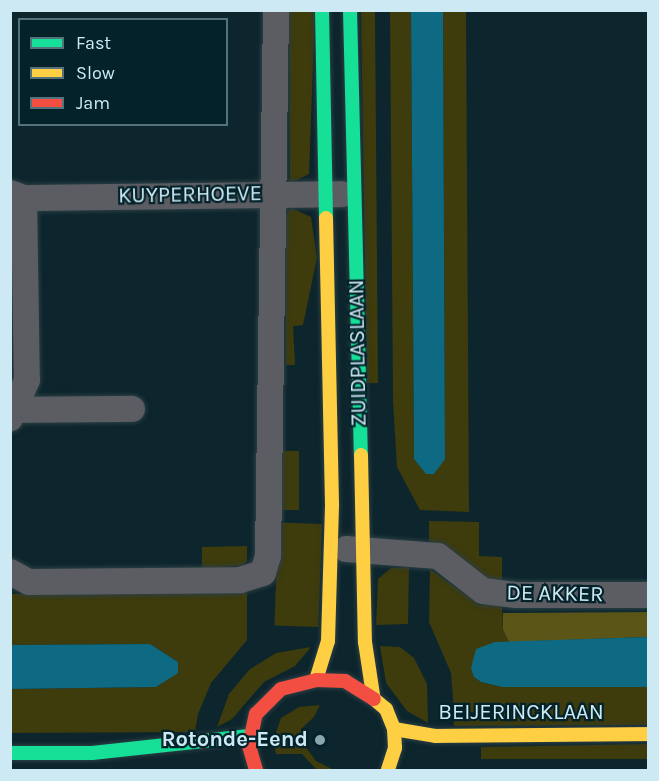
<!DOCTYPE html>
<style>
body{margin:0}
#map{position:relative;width:659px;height:781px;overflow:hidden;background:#0d252c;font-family:Karla,sans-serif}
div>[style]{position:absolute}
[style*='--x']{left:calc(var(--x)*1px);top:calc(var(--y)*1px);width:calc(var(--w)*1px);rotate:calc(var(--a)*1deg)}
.green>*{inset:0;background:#3e3b0c;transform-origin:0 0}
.forest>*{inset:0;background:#5b5517}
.water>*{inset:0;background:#0e6a82}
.roads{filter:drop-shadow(0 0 2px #2a3f45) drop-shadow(0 0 2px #2a3f45)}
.street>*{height:26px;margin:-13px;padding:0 13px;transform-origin:13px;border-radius:13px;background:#5c5d62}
.fast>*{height:14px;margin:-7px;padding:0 7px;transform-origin:7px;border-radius:7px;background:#16e098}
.slow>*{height:14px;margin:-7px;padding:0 7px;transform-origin:7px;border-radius:7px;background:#ffcf43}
.jam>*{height:14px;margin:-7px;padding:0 7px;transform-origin:7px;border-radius:7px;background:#f24e42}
.dots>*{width:16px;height:16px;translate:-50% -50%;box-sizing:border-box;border:3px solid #03222a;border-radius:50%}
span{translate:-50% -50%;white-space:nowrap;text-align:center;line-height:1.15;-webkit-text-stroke:4.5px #03222a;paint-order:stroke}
.street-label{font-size:22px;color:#cdeaf4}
.poi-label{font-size:22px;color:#cdeaf4;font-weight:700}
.right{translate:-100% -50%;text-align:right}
.frame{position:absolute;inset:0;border:12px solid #cdeaf4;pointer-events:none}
.legend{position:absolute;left:18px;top:18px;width:210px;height:108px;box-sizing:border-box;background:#03222a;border:2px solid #54727b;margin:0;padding:8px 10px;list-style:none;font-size:18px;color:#cdeaf4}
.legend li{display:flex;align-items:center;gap:12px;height:30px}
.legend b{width:30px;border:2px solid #54727b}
</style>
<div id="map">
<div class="green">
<i style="clip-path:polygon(289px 11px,315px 11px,309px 174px,295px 181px,290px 181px)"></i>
<i style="clip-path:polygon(361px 11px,375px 11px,378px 383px,367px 383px)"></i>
<i style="clip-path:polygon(390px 11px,411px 11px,414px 459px,445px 459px,443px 11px,466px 11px,469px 512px,420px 510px,397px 467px,393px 401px)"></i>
<i style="clip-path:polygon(291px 208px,311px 217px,317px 258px,303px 325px,293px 326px,295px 365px,286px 365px,285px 216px)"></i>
<i style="left:278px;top:451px;width:21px;height:59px"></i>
<i style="clip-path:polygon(429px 521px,479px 522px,479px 556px,502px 557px,502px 580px,487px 579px,444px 546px,429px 541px)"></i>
<i style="left:322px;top:524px;width:103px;height:44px;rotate:92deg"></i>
<i style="clip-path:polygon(247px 546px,247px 561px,243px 565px,202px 570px,202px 547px)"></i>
<i style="clip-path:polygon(409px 567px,408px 624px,376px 625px,378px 579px,391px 568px)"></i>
<i style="clip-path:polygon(430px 569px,480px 605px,502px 605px,503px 630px,509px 642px,495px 642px,474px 677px,481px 682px,502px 687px,648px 687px,648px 725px,454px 726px,454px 718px,491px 718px,491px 712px,454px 712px,451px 673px,429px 622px)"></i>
<i style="clip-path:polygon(247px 592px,247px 640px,211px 683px,198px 714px,195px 732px,11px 733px,11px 689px,156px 687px,178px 672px,178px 662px,150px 644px,11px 645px,10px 594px)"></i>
<i style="clip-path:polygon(380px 646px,400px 647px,414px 658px,427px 684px,428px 723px,407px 711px,386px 683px)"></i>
<i style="clip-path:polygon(311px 647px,295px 666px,264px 682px,232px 719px,217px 727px,229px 694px,249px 670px,276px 653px)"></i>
<i style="clip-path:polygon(320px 705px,314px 717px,301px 729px,300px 739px,316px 761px,334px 770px,317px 770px,302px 754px,276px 754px,273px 741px,281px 718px,299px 707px)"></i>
<i style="clip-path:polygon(648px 744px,648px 759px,481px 759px,481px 747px)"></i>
</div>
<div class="forest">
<i style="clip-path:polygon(648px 612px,648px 637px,509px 642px,503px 630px,503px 613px)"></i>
</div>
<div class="water">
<i style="clip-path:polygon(411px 11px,443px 11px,445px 459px,434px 474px,426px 474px,414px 459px)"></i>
<i style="clip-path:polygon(648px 637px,648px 687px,502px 687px,481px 682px,474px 677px,471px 668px,476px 649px,495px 642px)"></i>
<i style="clip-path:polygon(150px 644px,178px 662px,178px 673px,156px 687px,11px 689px,11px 645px)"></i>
</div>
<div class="roads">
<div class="street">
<i style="--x:10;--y:193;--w:15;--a:20"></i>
<i style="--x:24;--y:198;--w:182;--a:89.1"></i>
<i style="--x:27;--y:380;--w:42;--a:114.1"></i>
<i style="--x:24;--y:198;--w:318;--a:-0.7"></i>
<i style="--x:14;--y:410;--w:118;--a:-0.5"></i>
<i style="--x:346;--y:549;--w:92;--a:4.4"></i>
<i style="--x:438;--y:556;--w:57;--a:37.9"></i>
<i style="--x:483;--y:591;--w:33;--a:7"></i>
<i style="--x:516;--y:595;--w:132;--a:0"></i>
<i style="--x:10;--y:572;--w:21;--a:28"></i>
<i style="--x:29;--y:582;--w:211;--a:-0.5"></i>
<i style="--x:240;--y:580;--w:24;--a:-17"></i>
<i style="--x:263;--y:573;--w:18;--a:-74"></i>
<i style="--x:268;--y:556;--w:546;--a:-89.16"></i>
</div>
<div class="fast">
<i style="--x:322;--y:10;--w:208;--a:88.9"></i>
<i style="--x:350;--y:10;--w:445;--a:88.6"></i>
<i style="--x:10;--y:753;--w:82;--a:0"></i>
<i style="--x:92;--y:753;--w:158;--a:-6.2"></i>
</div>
<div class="slow">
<i style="--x:361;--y:455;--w:187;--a:88.8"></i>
<i style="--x:365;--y:642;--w:54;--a:81.4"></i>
<i style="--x:316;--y:680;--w:41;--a:-72.9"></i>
<i style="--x:328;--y:641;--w:137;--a:-88.3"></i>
<i style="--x:332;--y:504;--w:286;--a:-91.2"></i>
<i style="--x:374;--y:699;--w:16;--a:40"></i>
<i style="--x:386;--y:709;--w:22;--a:68"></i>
<i style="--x:394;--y:729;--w:19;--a:87"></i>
<i style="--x:395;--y:748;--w:23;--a:108"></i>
<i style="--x:394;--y:729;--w:43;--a:9.5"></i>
<i style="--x:436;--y:736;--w:212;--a:-0.5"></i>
</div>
<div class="jam">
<i style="--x:256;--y:770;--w:25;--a:-106"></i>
<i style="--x:249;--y:746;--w:33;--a:-78"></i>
<i style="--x:256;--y:714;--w:35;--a:-45"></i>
<i style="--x:281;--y:689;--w:36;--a:-14"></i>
<i style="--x:316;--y:680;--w:29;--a:2"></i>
<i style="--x:345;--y:681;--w:34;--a:32"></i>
</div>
</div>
<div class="dots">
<i style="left:320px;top:740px;background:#8aa5ae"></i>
</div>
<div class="street-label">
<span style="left:190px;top:195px;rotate:-1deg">KUYPERHOEVE</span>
<span style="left:358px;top:353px;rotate:-91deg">ZUIDPLASLAAN</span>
<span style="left:555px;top:594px;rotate:1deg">DE AKKER</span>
<span style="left:521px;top:713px">BEIJERINCKLAAN</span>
</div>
<div class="poi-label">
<span class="right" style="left:308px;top:740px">Rotonde-Eend</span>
</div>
<div class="frame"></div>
<ul class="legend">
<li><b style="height:8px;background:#16e098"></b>Fast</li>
<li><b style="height:8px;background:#ffcf43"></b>Slow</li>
<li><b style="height:8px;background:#f24e42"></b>Jam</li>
</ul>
</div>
